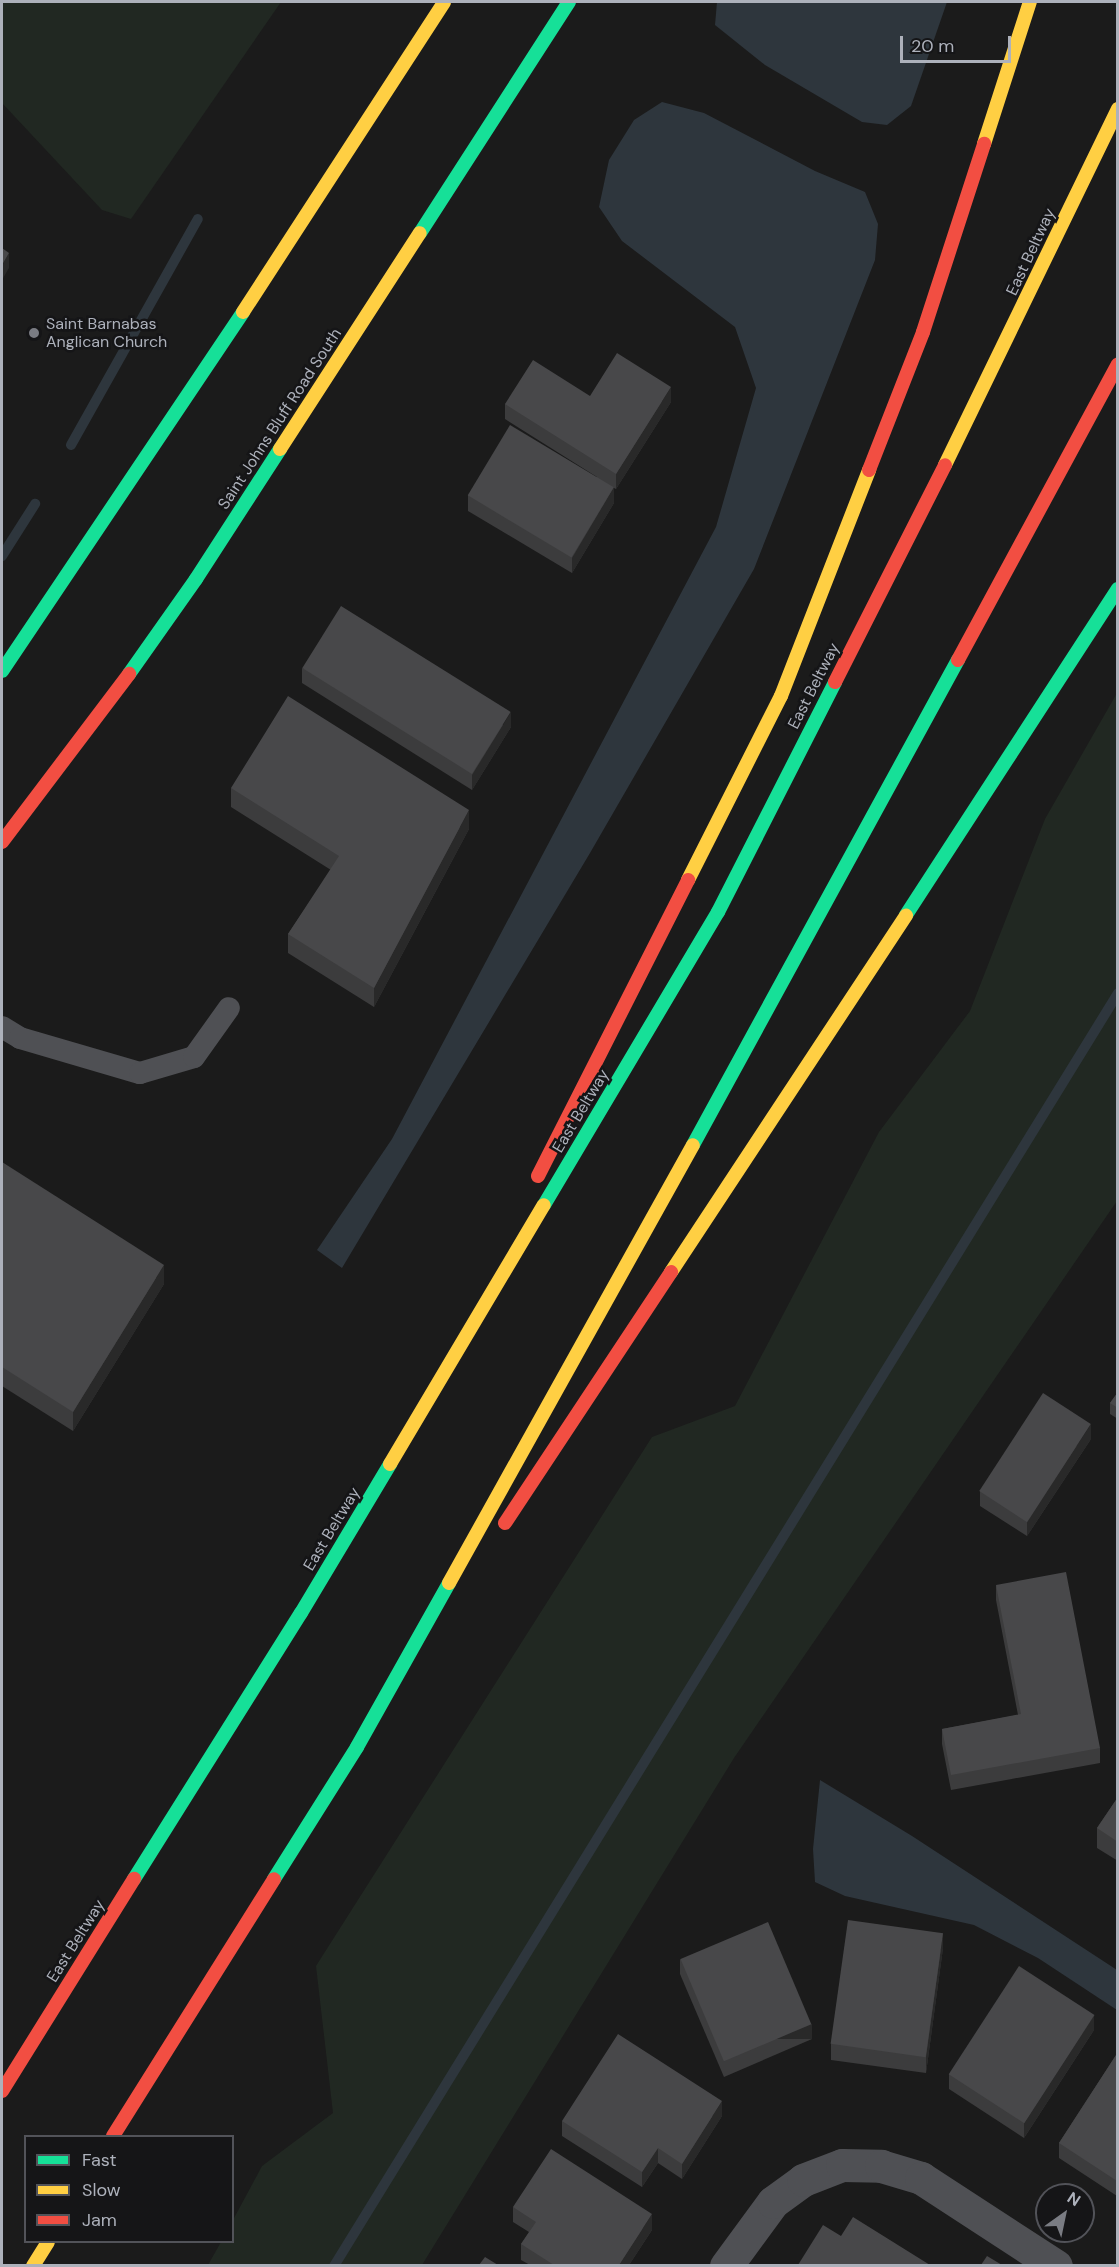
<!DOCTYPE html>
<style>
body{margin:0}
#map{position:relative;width:1119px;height:2267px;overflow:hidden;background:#1b1b1b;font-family:"DM Sans",sans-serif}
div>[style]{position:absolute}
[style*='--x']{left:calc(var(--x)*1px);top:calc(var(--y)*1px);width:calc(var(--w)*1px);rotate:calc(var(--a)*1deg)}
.green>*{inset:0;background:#212822}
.water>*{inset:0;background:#2e363d}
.stream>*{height:10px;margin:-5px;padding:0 5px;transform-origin:5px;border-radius:5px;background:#2e363d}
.lane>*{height:22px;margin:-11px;padding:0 11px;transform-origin:11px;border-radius:11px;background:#4f5054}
.street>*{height:33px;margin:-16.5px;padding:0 16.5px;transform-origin:16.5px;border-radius:16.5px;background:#4f5054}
.fast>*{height:14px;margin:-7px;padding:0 7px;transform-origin:7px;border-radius:7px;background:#16e098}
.slow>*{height:14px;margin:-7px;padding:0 7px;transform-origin:7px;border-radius:7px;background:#ffcf43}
.jam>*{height:14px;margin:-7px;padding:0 7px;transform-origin:7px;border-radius:7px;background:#f24e42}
.wall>*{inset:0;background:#3c3c3d}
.shaded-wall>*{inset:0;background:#292929;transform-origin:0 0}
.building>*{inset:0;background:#48484a;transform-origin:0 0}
.dots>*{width:16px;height:16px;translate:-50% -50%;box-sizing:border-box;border:3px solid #151517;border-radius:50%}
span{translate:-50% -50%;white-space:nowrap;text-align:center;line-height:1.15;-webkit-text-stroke:5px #151517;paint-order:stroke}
.street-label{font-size:16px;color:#adb1bb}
.poi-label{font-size:16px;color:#adb1bb}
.left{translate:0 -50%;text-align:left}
.frame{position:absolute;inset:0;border:3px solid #adb1bb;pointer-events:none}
.legend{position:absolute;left:24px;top:2135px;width:210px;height:108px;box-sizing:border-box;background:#151517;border:2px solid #525359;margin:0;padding:8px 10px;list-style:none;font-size:18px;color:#adb1bb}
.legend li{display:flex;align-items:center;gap:12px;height:30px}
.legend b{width:30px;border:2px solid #525359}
.north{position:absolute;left:1035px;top:2183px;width:60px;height:60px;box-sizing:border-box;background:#151517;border:2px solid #525359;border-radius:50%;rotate:33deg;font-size:16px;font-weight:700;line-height:24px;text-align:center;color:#adb1bb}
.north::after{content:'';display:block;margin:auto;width:21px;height:27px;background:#7a7c83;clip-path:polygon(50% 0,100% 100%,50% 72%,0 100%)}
.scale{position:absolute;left:900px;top:36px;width:111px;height:27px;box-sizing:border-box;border:3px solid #adb1bb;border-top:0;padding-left:8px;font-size:18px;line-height:21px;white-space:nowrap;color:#adb1bb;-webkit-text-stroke:4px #151517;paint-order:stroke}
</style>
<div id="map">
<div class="green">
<i style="clip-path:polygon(2px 2px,281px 2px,131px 219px,102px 210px,2px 103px)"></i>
<i style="clip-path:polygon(1117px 693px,1117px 1201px,734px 1758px,422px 2265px,208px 2265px,221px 2242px,232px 2242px,233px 2220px,262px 2166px,333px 2113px,316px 1966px,652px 1437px,735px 1406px,879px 1132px,970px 1011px,1045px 819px)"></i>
</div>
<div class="water">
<i style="clip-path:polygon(717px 2px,947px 2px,911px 106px,887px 125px,862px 122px,765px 65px,715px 25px)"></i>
<i style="clip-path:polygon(662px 102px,704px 113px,815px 171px,865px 192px,878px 224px,875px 260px,754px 569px,590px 853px,342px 1268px,317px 1250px,392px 1139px,716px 527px,756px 388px,735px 327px,622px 241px,599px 207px,609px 160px,634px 120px)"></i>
<i style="clip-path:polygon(820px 1780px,912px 1836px,1117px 1970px,1117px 2010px,1038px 1958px,974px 1925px,845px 1896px,815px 1882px,813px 1849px)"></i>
</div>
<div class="stream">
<i style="--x:71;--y:445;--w:259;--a:-60.7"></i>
<i style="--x:2;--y:556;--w:62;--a:-57.6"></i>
<i style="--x:334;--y:2266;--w:1495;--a:-58.37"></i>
</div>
<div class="lane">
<i style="--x:2;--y:1027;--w:21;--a:31"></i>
<i style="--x:20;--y:1038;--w:125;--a:16.3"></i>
<i style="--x:140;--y:1073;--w:56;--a:-16.5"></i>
<i style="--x:194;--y:1057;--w:60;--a:-54.5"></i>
</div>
<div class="street">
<i style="--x:726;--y:2266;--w:79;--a:-53.7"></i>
<i style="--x:773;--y:2202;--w:37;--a:-36"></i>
<i style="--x:803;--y:2180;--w:42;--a:-21"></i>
<i style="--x:842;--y:2165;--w:39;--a:1"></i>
<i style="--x:881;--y:2166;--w:42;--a:16.7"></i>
<i style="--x:921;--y:2178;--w:161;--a:33.1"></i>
</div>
<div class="fast">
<i style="--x:420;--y:233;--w:275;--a:-57.2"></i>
<i style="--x:2;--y:671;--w:432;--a:-56.1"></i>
<i style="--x:129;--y:674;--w:116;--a:-54.8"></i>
<i style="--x:196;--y:579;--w:155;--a:-57.1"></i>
<i style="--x:906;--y:915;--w:389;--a:-57"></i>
<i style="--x:693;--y:1145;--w:553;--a:-61.35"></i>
<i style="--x:544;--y:1205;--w:341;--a:-59.3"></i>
<i style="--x:718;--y:912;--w:258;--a:-63"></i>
<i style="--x:134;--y:1879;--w:314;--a:-57.9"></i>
<i style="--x:301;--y:1613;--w:174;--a:-59.1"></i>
<i style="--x:274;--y:1879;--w:156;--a:-57.8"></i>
<i style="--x:357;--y:1747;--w:188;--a:-60.7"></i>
</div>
<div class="slow">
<i style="--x:984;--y:144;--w:149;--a:-72.1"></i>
<i style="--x:243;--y:312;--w:369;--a:-57"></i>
<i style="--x:280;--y:449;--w:257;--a:-57.1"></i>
<i style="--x:945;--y:465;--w:396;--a:-64.1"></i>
<i style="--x:688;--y:880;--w:206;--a:-63.2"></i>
<i style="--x:781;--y:696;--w:243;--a:-68.7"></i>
<i style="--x:671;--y:1272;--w:427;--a:-56.6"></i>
<i style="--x:390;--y:1464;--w:301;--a:-59.3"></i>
<i style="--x:449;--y:1583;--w:501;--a:-60.88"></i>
<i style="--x:33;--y:2266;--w:28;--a:-58"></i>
</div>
<div class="jam">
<i style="--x:869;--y:470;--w:148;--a:-68.6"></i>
<i style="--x:923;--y:332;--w:198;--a:-72"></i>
<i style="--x:958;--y:660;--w:336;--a:-61.6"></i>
<i style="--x:835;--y:682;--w:243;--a:-63.1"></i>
<i style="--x:2;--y:842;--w:211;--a:-52.9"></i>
<i style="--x:538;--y:1176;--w:332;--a:-63.1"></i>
<i style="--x:505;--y:1523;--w:301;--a:-56.5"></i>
<i style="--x:2;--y:2091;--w:250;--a:-58.1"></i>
<i style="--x:113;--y:2136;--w:303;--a:-57.9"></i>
</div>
<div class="wall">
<i style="clip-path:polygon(590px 396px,671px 402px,616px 489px,614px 488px,614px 503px,572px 573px,468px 511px,468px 495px,597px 477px,505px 419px,505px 404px)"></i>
<i style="clip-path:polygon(302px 668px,511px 727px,472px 790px,302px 683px)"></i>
<i style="clip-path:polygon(231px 788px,469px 829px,374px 1007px,288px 953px,288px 934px,331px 870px,231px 807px)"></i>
<i style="clip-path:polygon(2px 1162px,164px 1284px,73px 1431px,2px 1386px)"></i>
<i style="clip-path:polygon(1118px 1392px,1118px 1419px,1110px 1414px,1110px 1403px)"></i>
<i style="clip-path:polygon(1091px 1439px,1027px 1536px,980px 1506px,980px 1491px)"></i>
<i style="clip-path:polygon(996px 1585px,1100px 1748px,1100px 1763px,951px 1790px,942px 1744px,942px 1729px,1018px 1715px,996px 1600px)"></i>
<i style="clip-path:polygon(1118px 1797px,1118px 1861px,1097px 1848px,1097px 1828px)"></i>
<i style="clip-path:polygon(943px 1948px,926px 2073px,831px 2060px,831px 2044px)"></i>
<i style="clip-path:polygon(680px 1959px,812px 2039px,724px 2077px,680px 1974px)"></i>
<i style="clip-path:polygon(1094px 2030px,1024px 2138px,949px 2089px,949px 2074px)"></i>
<i style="clip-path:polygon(1118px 2052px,1117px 2196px,1059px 2158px,1059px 2143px)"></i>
<i style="clip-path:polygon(722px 2116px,682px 2179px,658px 2163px,642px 2187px,562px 2136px,562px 2121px)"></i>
<i style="clip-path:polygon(513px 2207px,652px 2230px,629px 2265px,530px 2265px,521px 2260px,521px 2244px,529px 2232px,513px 2222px)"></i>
</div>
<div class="shaded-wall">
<i style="clip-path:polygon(9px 253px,9px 268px,2px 280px,2px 265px)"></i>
<i style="clip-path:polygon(671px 387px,671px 402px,616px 489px,616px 474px)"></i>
<i style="clip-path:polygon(614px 487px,614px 503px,572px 573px,572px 558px)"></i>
<i style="clip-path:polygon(511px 712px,511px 727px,472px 790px,472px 775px)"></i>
<i style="clip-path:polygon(469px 810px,469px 829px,374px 1007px,374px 988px)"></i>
<i style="clip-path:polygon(164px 1265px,164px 1284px,73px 1431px,73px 1412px)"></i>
<i style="clip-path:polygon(1091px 1424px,1091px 1439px,1027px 1536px,1027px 1521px)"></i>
<i style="clip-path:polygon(943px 1933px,943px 1948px,926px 2073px,926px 2057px)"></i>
<i style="clip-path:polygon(1094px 2015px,1094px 2030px,1024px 2138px,1024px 2123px)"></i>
<i style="left:812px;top:2024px;width:15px;height:96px;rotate:90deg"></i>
<i style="clip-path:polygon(722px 2101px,722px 2116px,682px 2179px,682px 2164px)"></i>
<i style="clip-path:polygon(658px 2148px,658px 2163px,642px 2187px,642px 2172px)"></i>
<i style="clip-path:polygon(1118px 2179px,1118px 2195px,1117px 2196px,1117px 2181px)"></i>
<i style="clip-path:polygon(652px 2214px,652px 2230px,629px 2265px,619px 2265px)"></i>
</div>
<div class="building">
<i style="clip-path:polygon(2px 248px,9px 253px,2px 265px)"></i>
<i style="clip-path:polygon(617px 353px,671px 387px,616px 474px,505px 404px,533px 360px,590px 396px)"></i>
<i style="left:510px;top:425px;width:121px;height:82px;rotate:31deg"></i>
<i style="left:341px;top:606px;width:200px;height:73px;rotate:32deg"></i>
<i style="clip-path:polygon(288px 696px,469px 810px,374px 988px,288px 934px,339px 856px,231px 788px)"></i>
<i style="clip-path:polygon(2px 1162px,164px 1265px,73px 1412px,2px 1367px)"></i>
<i style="clip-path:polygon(1118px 1392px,1118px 1408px,1110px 1403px)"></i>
<i style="left:1043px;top:1393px;width:57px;height:117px;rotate:33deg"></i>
<i style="clip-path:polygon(1066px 1572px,1100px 1748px,951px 1775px,942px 1729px,1021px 1714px,996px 1585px)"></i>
<i style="clip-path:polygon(1118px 1797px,1118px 1842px,1097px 1828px)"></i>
<i style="left:848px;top:1920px;width:96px;height:125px;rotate:8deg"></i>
<i style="left:768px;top:1922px;width:111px;height:95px;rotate:67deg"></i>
<i style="left:1019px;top:1966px;width:90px;height:129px;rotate:33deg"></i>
<i style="clip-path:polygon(618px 2034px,722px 2101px,682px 2164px,658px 2148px,642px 2172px,562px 2121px)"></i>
<i style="clip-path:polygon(1118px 2052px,1118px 2179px,1117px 2181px,1059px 2143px)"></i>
<i style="clip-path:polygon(551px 2149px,652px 2214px,619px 2265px,554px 2265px,521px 2244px,536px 2222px,513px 2207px)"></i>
<i style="clip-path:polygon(853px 2217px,930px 2265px,798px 2265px,823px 2225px,841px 2236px)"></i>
<i style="clip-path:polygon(987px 2256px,1002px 2265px,981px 2265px)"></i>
<i style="clip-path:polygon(485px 2257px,498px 2265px,479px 2265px)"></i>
</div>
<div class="dots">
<i style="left:34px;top:333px;background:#7a7c83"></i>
</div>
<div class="street-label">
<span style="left:1031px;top:252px;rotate:-65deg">East Beltway</span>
<span style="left:280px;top:419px;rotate:-57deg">Saint Johns Bluff Road South</span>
<span style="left:814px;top:686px;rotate:-63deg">East Beltway</span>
<span style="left:581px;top:1111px;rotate:-59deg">East Beltway</span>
<span style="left:332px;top:1529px;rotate:-59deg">East Beltway</span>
<span style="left:76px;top:1941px;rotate:-58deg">East Beltway</span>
</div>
<div class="poi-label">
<span class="left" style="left:46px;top:333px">Saint Barnabas<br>Anglican Church</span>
</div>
<div class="frame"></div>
<ul class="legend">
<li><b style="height:8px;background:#16e098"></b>Fast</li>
<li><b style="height:8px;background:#ffcf43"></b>Slow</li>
<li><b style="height:8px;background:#f24e42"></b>Jam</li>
</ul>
<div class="north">N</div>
<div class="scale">20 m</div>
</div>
